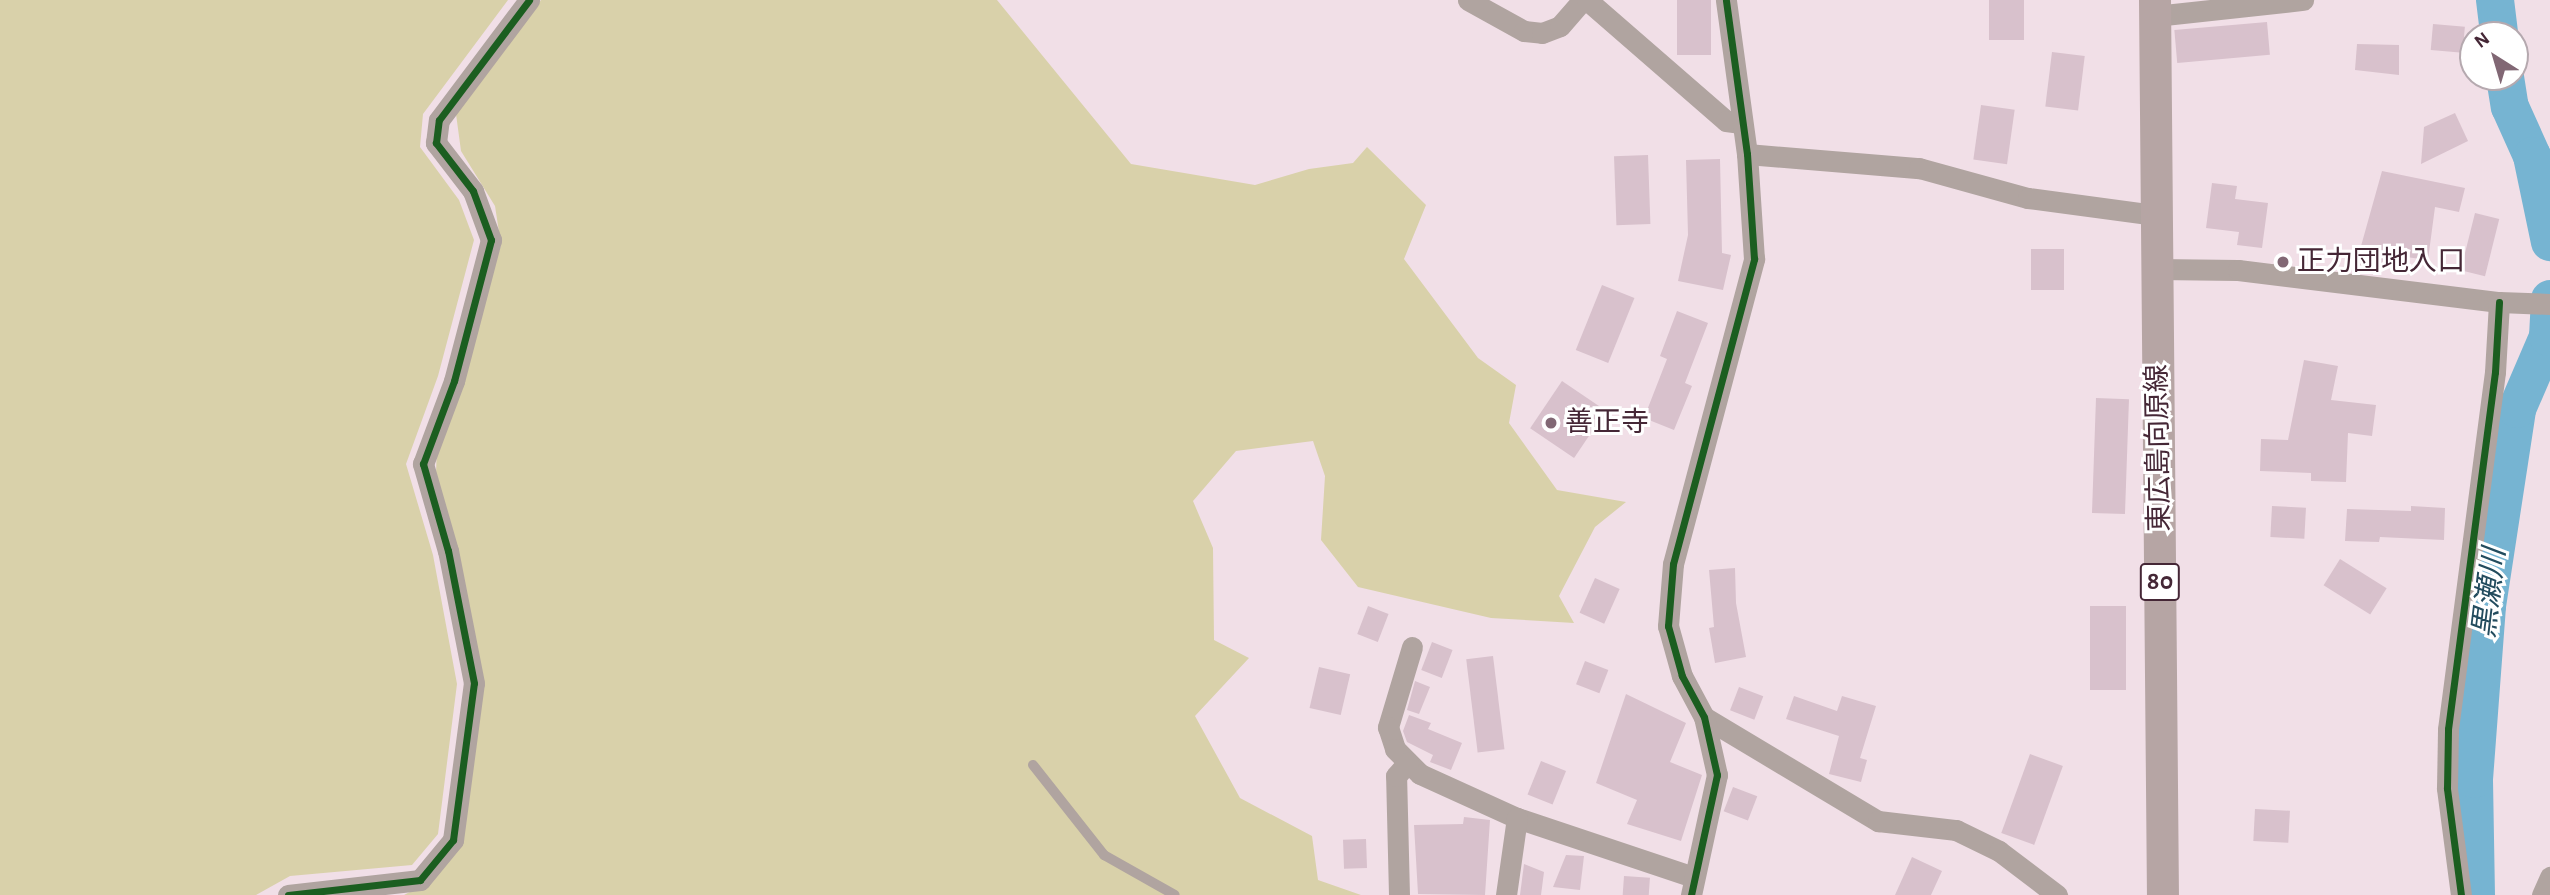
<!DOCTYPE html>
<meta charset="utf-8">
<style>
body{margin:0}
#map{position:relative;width:2550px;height:895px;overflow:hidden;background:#f1dfe7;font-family:"Alegreya Sans","Noto Sans JP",sans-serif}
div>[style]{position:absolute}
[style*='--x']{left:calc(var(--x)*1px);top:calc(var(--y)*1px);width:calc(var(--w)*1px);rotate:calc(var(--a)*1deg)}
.green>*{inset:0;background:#d9d1aa}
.river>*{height:38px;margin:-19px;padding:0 19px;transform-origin:19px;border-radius:19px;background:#76b4d2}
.building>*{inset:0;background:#d8c1cc;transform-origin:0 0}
.lane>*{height:10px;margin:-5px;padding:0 5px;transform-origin:5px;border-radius:5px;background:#b0a4a0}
.street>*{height:21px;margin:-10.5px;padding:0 10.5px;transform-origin:10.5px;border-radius:10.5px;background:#b0a4a0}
.primary>*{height:32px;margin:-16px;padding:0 16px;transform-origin:16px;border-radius:16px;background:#b6a5a4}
.cycleway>*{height:7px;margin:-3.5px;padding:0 3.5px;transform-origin:3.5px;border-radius:3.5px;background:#1b5e20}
.dots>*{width:19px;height:19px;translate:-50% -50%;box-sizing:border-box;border:4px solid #fff;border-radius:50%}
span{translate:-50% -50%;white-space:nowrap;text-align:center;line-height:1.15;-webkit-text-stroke:6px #fff;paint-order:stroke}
.shield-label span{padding:2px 5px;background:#fff;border:2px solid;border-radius:5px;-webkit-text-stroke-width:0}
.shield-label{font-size:26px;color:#452736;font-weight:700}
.poi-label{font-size:28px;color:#452736}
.left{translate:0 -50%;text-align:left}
.street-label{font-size:28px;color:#452736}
.water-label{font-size:30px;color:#234c5e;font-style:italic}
.north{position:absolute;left:2459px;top:21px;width:70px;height:70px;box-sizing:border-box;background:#fff;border:2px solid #b5a9af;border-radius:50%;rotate:323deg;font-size:19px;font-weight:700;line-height:28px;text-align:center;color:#452736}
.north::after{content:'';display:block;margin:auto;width:24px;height:32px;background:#816774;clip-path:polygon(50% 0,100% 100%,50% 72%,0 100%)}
</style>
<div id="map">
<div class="green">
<i style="clip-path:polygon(0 0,508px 0,423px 114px,420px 147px,459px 200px,474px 240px,438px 376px,406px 464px,433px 555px,457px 684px,438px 834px,412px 865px,290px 876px,256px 895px,0 895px)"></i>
<i style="clip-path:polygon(541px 0,997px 0,1131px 164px,1255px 185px,1309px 169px,1353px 163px,1367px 147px,1426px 205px,1404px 259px,1478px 358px,1516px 385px,1509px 423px,1557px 490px,1626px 502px,1595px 527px,1559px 596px,1574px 623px,1491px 618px,1358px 587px,1321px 540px,1325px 476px,1313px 441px,1236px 451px,1193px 501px,1213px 548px,1214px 640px,1249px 658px,1195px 716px,1240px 798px,1312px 836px,1318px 880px,1361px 895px,404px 895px,423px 885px,451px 858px,481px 681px,436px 474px,437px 445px,501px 245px,495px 206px,461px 151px,456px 114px)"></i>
</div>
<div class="river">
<i style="--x:2495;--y:0;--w:35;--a:83"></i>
<i style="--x:2505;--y:77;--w:30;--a:81"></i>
<i style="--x:2510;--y:107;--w:54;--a:65.8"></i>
<i style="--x:2532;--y:156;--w:88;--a:78.2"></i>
<i style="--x:2476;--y:895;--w:116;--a:-91"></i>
<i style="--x:2474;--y:779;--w:173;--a:-85.7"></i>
<i style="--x:2487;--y:606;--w:199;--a:-81.3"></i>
<i style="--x:2517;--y:409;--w:78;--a:-66.7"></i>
<i style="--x:2548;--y:337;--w:38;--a:-87"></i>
</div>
<div class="building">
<i style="left:1677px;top:0;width:34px;height:55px"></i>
<i style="left:1989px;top:0;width:35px;height:40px"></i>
<i style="left:2267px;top:22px;width:33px;height:93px;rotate:85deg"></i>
<i style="left:2433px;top:24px;width:32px;height:26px;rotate:5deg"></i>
<i style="clip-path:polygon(2357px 44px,2399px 45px,2399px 75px,2355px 70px)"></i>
<i style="left:2052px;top:52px;width:33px;height:55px;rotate:7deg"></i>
<i style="left:1981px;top:105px;width:34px;height:55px;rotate:8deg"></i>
<i style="clip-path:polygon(2455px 113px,2468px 141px,2421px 164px,2424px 127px)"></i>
<i style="left:1648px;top:155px;width:69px;height:34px;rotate:88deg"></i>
<i style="clip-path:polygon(1720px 159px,1722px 253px,1731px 255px,1723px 290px,1678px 281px,1688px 235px,1686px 160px)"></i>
<i style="clip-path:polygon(2382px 171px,2465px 188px,2459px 212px,2435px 207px,2428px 260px,2384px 254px,2381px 270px,2356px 264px)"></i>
<i style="clip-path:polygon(2212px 183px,2237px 186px,2235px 199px,2268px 203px,2262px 248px,2237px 245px,2239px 232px,2206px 228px)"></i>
<i style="left:2475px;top:213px;width:25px;height:59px;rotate:14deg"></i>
<i style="left:2031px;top:249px;width:33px;height:41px"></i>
<i style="left:1602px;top:285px;width:35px;height:70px;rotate:22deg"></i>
<i style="clip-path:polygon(1677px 311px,1708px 323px,1685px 383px,1692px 386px,1674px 430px,1644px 418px,1667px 359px,1660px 356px)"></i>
<i style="clip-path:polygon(2304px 360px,2338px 366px,2331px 400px,2376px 405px,2372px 436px,2348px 433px,2346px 482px,2311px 481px,2311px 473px,2260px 471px,2261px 439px,2288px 440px)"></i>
<i style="left:1562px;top:381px;width:53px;height:57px;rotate:34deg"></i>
<i style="left:2096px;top:398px;width:33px;height:115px;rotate:2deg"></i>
<i style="left:2272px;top:506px;width:34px;height:31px;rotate:3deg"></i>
<i style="clip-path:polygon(2411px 506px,2445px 508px,2444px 540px,2380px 537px,2379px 542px,2345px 541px,2347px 509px,2411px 511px)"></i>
<i style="left:2340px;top:559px;width:55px;height:31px;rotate:32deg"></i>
<i style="clip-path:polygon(1735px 568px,1736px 603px,1746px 657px,1715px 663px,1709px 628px,1714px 627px,1709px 570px)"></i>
<i style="left:1595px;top:578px;width:27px;height:38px;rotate:24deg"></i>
<i style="left:1368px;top:606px;width:22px;height:30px;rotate:21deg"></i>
<i style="left:2090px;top:606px;width:36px;height:84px"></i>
<i style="left:1432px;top:642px;width:22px;height:30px;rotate:21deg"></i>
<i style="left:1493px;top:656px;width:94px;height:27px;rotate:83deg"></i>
<i style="left:1585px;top:661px;width:25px;height:25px;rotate:21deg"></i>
<i style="left:1319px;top:667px;width:32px;height:42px;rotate:13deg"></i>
<i style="clip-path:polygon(1415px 681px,1430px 687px,1419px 714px,1407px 710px)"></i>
<i style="left:1739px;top:687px;width:26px;height:25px;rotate:21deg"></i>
<i style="clip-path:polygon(1626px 694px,1686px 723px,1670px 762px,1702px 775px,1681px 841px,1627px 824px,1637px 800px,1596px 783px)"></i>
<i style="clip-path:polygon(1794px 696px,1837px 711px,1842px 696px,1876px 706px,1860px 758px,1867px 760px,1861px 782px,1829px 774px,1839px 736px,1786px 719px)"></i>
<i style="clip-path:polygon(1409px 715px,1431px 723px,1428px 729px,1462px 743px,1451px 770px,1430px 762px,1433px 755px,1407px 742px,1403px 731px)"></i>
<i style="left:2030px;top:754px;width:35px;height:84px;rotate:20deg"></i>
<i style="left:1541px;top:761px;width:27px;height:36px;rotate:22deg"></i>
<i style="left:1733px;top:787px;width:26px;height:26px;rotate:21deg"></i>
<i style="left:2255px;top:809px;width:35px;height:32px;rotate:3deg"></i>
<i style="clip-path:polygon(1464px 817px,1490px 820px,1485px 895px,1418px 894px,1414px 825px,1463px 824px)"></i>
<i style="left:1366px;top:839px;width:29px;height:23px;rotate:88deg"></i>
<i style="clip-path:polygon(1566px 855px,1584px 856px,1580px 890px,1553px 887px)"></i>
<i style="clip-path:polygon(1912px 857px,1942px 871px,1931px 895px,1895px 895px)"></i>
<i style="clip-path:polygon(1524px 864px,1544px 872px,1541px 895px,1520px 895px)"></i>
<i style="left:1624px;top:876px;width:26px;height:19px;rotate:4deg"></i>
</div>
<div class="lane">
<i style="--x:1033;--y:765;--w:115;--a:51.7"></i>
<i style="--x:1104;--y:855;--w:81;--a:29.4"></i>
</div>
<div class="street">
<i style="--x:1468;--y:0;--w:64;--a:29"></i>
<i style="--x:1524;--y:31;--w:18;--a:6"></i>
<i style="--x:1542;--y:33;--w:19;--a:-21"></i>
<i style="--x:1560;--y:26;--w:35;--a:-49"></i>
<i style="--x:1587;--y:0;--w:184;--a:41"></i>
<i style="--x:1726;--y:121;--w:15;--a:8"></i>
<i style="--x:2155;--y:16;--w:149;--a:-6.2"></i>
<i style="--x:1747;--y:154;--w:173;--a:4.7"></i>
<i style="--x:1919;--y:168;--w:113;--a:15.4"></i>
<i style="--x:2028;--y:198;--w:129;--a:7.6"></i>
<i style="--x:2157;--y:269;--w:81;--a:0.7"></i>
<i style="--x:2238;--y:270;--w:263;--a:7"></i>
<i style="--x:2499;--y:302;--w:51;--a:2.2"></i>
<i style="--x:1412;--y:647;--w:84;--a:106.7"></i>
<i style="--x:1388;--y:727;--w:23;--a:72"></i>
<i style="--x:1395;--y:749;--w:35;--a:45"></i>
<i style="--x:1420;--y:774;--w:107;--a:24.4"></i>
<i style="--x:1517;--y:818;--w:186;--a:18.5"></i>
<i style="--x:1704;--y:717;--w:203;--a:30.9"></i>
<i style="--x:1878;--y:821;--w:79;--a:6.6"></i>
<i style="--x:1956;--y:830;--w:48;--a:26"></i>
<i style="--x:1999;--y:851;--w:73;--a:37.2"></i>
<i style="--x:288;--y:895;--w:133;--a:-6.5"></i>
<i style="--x:420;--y:880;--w:52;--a:-50.5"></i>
<i style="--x:453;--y:840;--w:158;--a:-82.4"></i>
<i style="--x:474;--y:683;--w:135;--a:-101.1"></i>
<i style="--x:448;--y:551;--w:91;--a:-106"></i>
<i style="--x:423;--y:464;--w:89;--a:-69.5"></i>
<i style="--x:454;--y:381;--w:146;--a:-75.3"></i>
<i style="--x:491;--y:240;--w:52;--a:-110.2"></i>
<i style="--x:473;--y:191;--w:61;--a:-127.6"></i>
<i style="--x:436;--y:143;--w:23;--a:-83"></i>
<i style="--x:439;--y:120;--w:150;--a:-53.1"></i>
<i style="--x:1399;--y:895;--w:119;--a:-91.4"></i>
<i style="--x:1396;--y:776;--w:18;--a:-49"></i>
<i style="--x:1506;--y:895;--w:78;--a:-81.9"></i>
<i style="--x:1691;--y:895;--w:123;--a:-77.8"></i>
<i style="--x:1717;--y:775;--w:59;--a:-102.6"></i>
<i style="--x:1704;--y:717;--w:47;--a:-118.2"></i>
<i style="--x:1682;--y:676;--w:52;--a:-105.6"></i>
<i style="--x:1668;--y:626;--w:62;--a:-85.4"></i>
<i style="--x:1673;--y:564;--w:316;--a:-75.1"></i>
<i style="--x:1754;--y:259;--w:105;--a:-93.8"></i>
<i style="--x:1747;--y:154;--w:155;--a:-97.8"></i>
<i style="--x:2461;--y:895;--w:108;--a:-97.5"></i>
<i style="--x:2447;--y:788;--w:59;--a:-89"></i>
<i style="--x:2448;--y:729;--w:360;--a:-82.5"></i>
<i style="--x:2495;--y:372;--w:70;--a:-86.7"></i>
<i style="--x:2542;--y:895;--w:20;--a:-66"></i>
</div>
<div class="primary">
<i style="--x:2155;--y:0;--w:895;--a:89.49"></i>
</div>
<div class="cycleway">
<i style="--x:288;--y:895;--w:133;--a:-6.5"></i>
<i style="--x:420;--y:880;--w:52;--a:-50.5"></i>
<i style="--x:453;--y:840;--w:158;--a:-82.4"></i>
<i style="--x:474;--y:683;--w:135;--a:-101.1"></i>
<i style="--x:448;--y:551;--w:91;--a:-106"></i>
<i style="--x:423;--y:464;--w:89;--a:-69.5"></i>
<i style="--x:454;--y:381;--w:146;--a:-75.3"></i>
<i style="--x:491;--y:240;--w:52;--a:-110.2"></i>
<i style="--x:473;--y:191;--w:61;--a:-127.6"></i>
<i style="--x:436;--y:143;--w:23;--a:-83"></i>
<i style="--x:439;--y:120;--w:150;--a:-53.1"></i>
<i style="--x:1691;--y:895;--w:123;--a:-77.8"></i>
<i style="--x:1717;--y:775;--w:59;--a:-102.6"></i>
<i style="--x:1704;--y:717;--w:47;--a:-118.2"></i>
<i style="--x:1682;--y:676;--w:52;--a:-105.6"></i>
<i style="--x:1668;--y:626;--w:62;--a:-85.4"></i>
<i style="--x:1673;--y:564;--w:316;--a:-75.1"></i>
<i style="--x:1754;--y:259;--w:105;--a:-93.8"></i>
<i style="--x:1747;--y:154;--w:155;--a:-97.8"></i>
<i style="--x:2461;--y:895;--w:108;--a:-97.5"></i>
<i style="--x:2447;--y:788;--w:59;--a:-89"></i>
<i style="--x:2448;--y:729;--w:360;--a:-82.5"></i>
<i style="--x:2495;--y:372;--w:70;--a:-86.7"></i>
</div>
<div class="dots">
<i style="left:2283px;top:262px;background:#816774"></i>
<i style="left:1551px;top:423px;background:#816774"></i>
</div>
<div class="shield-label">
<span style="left:2160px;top:582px">80</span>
</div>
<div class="poi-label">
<span class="left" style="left:2297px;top:262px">正力団地入口</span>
<span class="left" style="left:1565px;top:423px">善正寺</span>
</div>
<div class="street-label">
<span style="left:2159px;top:448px;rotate:-91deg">東広島向原線</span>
</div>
<div class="water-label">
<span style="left:2490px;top:593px;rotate:-83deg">黒瀬川</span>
</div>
<div class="north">N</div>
</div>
